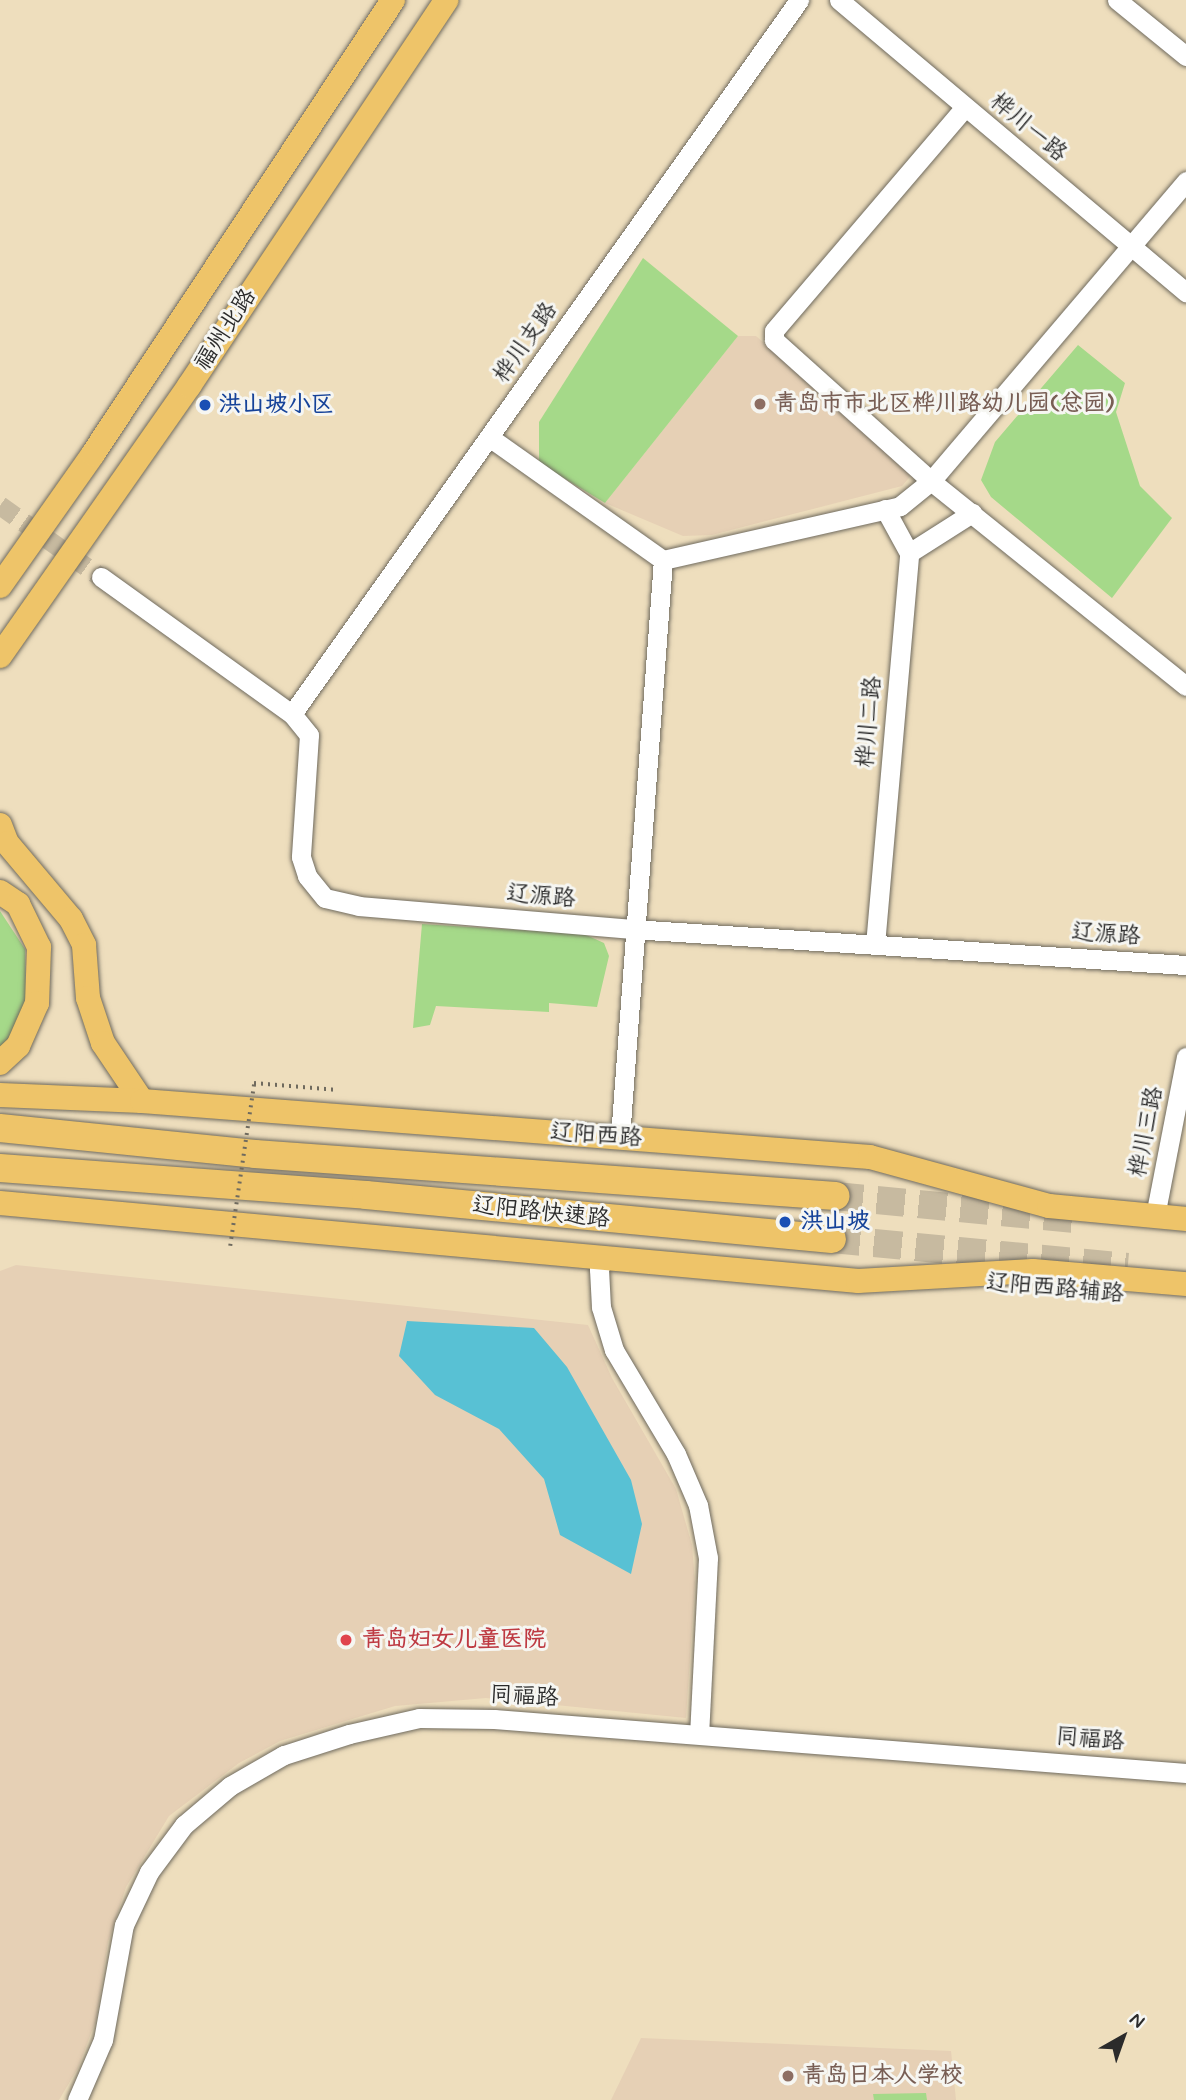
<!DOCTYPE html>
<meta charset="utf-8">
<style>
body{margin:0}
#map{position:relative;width:1186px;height:2100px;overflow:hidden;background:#eedebd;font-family:Mynerve,"LXGW WenKai TC",sans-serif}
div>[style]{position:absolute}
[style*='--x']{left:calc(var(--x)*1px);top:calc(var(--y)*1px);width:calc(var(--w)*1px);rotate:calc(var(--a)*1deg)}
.built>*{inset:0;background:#e6d0b5}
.green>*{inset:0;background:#a5d989}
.water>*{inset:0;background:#58c1d4}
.minor-tunnel>*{height:19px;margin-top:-9.5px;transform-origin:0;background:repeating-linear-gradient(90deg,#c7baa0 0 19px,transparent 0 29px)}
.highway-tunnel>*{height:28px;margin-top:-14px;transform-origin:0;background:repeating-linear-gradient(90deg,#c7baa0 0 28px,transparent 0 42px)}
.path>*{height:3.5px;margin-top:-1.75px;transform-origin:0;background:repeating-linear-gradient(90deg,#6f6a5e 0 2px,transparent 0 7px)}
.roads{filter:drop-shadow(0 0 2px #6f6a5e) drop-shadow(0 0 2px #6f6a5e)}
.minor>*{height:19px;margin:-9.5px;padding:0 9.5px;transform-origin:9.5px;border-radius:9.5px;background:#fff}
.major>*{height:24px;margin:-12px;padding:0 12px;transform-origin:12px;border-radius:12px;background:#eec469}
.highway>*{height:28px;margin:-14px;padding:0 14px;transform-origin:14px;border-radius:14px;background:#eec469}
.path-bridge>*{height:3.5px;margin-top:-1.75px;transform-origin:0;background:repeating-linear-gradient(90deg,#6f6a5e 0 2px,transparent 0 7px)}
.dots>*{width:19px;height:19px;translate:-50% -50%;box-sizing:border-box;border:4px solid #f6f6f2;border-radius:50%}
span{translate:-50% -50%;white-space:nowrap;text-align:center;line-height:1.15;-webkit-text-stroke:6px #f6f6f2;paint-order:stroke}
.street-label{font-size:23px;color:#2b2b2b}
.education-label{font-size:23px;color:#785e54;font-weight:700}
.left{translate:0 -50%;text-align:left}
.transit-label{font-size:23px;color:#164399;font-weight:700}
.health-label{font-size:23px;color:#be3a42;font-weight:700}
.north{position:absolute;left:1088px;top:2002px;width:70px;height:70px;-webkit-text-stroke:5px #f6f6f2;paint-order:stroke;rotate:40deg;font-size:19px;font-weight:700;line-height:28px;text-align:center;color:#2b2b2b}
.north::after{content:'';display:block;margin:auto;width:24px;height:32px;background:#2b2b2b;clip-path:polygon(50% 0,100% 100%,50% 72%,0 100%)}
</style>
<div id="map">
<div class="built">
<i style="clip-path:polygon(738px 336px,756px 336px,914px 472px,902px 486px,712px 535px,683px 536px,605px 503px)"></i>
<i style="clip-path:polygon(16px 1265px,588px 1325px,612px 1378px,676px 1489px,692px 1545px,695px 1582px,686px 1718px,486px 1698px,395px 1706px,280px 1741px,239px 1763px,169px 1816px,126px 1887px,108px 1942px,96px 2020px,78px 2068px,59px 2100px,0 2100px,0 1271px)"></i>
<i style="clip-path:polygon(641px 2038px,951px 2051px,956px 2100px,611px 2100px)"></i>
</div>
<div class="green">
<i style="clip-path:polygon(643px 258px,738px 336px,605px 503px,539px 463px,539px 422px)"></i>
<i style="clip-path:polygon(1078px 345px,1125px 383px,1116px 412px,1140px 486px,1172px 518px,1112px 598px,991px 497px,981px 480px,995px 442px)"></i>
<i style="clip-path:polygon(0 911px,25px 949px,26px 999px,10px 1040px,0 1050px)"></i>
<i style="clip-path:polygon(422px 924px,584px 934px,604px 943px,609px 956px,597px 1007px,549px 1003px,549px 1012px,436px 1006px,430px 1025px,413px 1028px)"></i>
<i style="clip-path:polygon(926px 2093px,927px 2100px,874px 2100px,873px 2094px)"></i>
</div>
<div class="water">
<i style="clip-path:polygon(407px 1321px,534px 1328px,567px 1367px,631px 1480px,642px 1524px,631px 1574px,560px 1535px,544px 1479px,499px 1429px,435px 1395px,399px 1356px)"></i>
</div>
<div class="minor-tunnel">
<i style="--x:0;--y:505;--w:124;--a:35.5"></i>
</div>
<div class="highway-tunnel">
<i style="--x:835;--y:1196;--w:241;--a:5.5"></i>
<i style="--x:832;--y:1239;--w:297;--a:5.4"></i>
</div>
<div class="path">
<i style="--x:254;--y:1083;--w:84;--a:4.8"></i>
</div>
<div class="roads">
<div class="minor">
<i style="--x:839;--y:0;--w:454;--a:40.1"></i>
<i style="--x:1117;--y:0;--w:89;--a:39.1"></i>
<i style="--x:965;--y:107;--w:294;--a:130.5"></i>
<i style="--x:774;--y:331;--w:9;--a:90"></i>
<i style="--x:774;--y:340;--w:211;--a:41.9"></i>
<i style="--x:931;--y:481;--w:327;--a:38.8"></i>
<i style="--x:489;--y:437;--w:213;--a:35.3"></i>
<i style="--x:663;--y:560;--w:243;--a:-12.8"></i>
<i style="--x:900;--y:506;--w:40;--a:-39"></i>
<i style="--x:931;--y:481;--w:394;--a:-49.6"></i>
<i style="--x:909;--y:553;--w:75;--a:-32.4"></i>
<i style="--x:101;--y:577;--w:235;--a:35.7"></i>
<i style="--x:292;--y:714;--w:27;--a:51"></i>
<i style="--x:309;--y:735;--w:122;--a:93.8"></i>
<i style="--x:301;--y:857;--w:20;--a:72"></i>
<i style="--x:307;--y:876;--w:28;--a:51"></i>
<i style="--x:325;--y:898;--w:35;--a:13"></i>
<i style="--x:359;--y:906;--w:274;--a:4.8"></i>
<i style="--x:632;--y:929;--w:555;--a:3.72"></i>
<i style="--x:292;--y:714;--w:876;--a:-54.62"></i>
<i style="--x:875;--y:945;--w:393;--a:-85"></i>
<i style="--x:909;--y:553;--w:50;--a:-118.6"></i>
<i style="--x:620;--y:1137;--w:579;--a:-85.74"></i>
<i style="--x:1155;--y:1216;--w:162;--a:-79"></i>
<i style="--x:604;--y:1257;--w:13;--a:113"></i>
<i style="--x:599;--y:1269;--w:38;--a:87"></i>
<i style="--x:601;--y:1307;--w:45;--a:73.2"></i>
<i style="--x:614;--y:1350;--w:121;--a:59.2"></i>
<i style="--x:676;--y:1454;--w:56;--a:66.7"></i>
<i style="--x:698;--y:1505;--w:54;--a:79.3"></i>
<i style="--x:708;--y:1558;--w:175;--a:92.9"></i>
<i style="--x:77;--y:2100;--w:65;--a:-66.6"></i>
<i style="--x:103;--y:2040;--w:117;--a:-79.7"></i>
<i style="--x:124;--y:1925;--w:59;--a:-64.7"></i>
<i style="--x:149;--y:1872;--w:59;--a:-53.3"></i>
<i style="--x:184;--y:1825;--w:60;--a:-40.3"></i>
<i style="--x:230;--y:1786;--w:62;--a:-29.9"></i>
<i style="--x:284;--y:1755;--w:68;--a:-17.9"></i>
<i style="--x:349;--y:1734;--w:72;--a:-12.9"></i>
<i style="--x:419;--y:1718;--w:75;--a:0.8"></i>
<i style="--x:494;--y:1719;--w:694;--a:4.46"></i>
</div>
<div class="major">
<i style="--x:0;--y:586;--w:161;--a:-54.8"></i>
<i style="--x:93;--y:454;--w:544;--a:-56.54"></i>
<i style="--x:0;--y:656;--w:330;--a:-55"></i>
<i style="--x:189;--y:386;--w:464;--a:-56.3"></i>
<i style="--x:0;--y:825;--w:19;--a:69"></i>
<i style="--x:7;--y:843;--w:99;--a:49.9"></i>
<i style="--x:71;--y:919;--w:29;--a:63"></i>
<i style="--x:84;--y:945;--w:53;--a:85.7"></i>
<i style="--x:88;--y:998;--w:47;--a:71.6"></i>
<i style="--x:103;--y:1043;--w:70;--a:56.1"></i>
<i style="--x:0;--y:892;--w:22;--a:34"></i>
<i style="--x:18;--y:904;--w:48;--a:64"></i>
<i style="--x:39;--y:947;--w:56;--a:92"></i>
<i style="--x:37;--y:1003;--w:47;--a:113.8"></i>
<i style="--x:18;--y:1046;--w:25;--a:137"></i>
<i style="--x:0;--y:1095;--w:142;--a:2.4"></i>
<i style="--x:142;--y:1101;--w:730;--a:4.4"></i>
<i style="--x:870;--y:1157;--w:186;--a:15.3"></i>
<i style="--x:1049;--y:1206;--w:138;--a:5.4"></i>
<i style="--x:0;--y:1203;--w:862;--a:5.19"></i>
<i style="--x:858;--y:1281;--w:175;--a:-3.3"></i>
<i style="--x:1033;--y:1271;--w:154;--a:4.9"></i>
</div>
<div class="highway">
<i style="--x:0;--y:1128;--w:256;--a:5.8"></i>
<i style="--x:255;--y:1154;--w:582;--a:4.14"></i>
<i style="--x:0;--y:1168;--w:367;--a:4.2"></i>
<i style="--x:366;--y:1195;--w:468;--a:5.4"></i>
</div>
</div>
<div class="path-bridge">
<i style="--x:230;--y:1246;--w:165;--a:-81.6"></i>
</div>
<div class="dots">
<i style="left:760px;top:404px;background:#8d6e63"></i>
<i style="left:205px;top:405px;background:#1a4fb4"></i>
<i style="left:785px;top:1222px;background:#1a4fb4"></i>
<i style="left:346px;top:1640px;background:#e0444e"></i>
<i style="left:788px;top:2076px;background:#8d6e63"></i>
</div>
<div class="street-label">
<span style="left:1028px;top:128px;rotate:40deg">桦川一路</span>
<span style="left:226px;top:330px;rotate:-57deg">福州北路</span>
<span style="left:526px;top:343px;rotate:-55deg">桦川支路</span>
<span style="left:870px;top:722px;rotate:-85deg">桦川二路</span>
<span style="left:541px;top:897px;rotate:5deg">辽源路</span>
<span style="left:1106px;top:935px;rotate:4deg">辽源路</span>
<span style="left:1147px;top:1132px;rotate:-79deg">桦川三路</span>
<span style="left:596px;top:1136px;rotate:4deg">辽阳西路</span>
<span style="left:541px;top:1213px;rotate:6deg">辽阳路快速路</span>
<span style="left:1055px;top:1289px;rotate:5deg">辽阳西路辅路</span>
<span style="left:524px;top:1697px;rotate:3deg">同福路</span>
<span style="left:1090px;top:1740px;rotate:5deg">同福路</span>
</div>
<div class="education-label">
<span class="left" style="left:774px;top:404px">青岛市市北区桦川路幼儿园(总园)</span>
<span class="left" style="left:802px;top:2076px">青岛日本人学校</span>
</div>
<div class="transit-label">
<span class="left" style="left:219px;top:405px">洪山坡小区</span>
<span class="left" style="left:801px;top:1222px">洪山坡</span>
</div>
<div class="health-label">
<span class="left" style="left:362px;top:1640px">青岛妇女儿童医院</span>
</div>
<div class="north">N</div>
</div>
